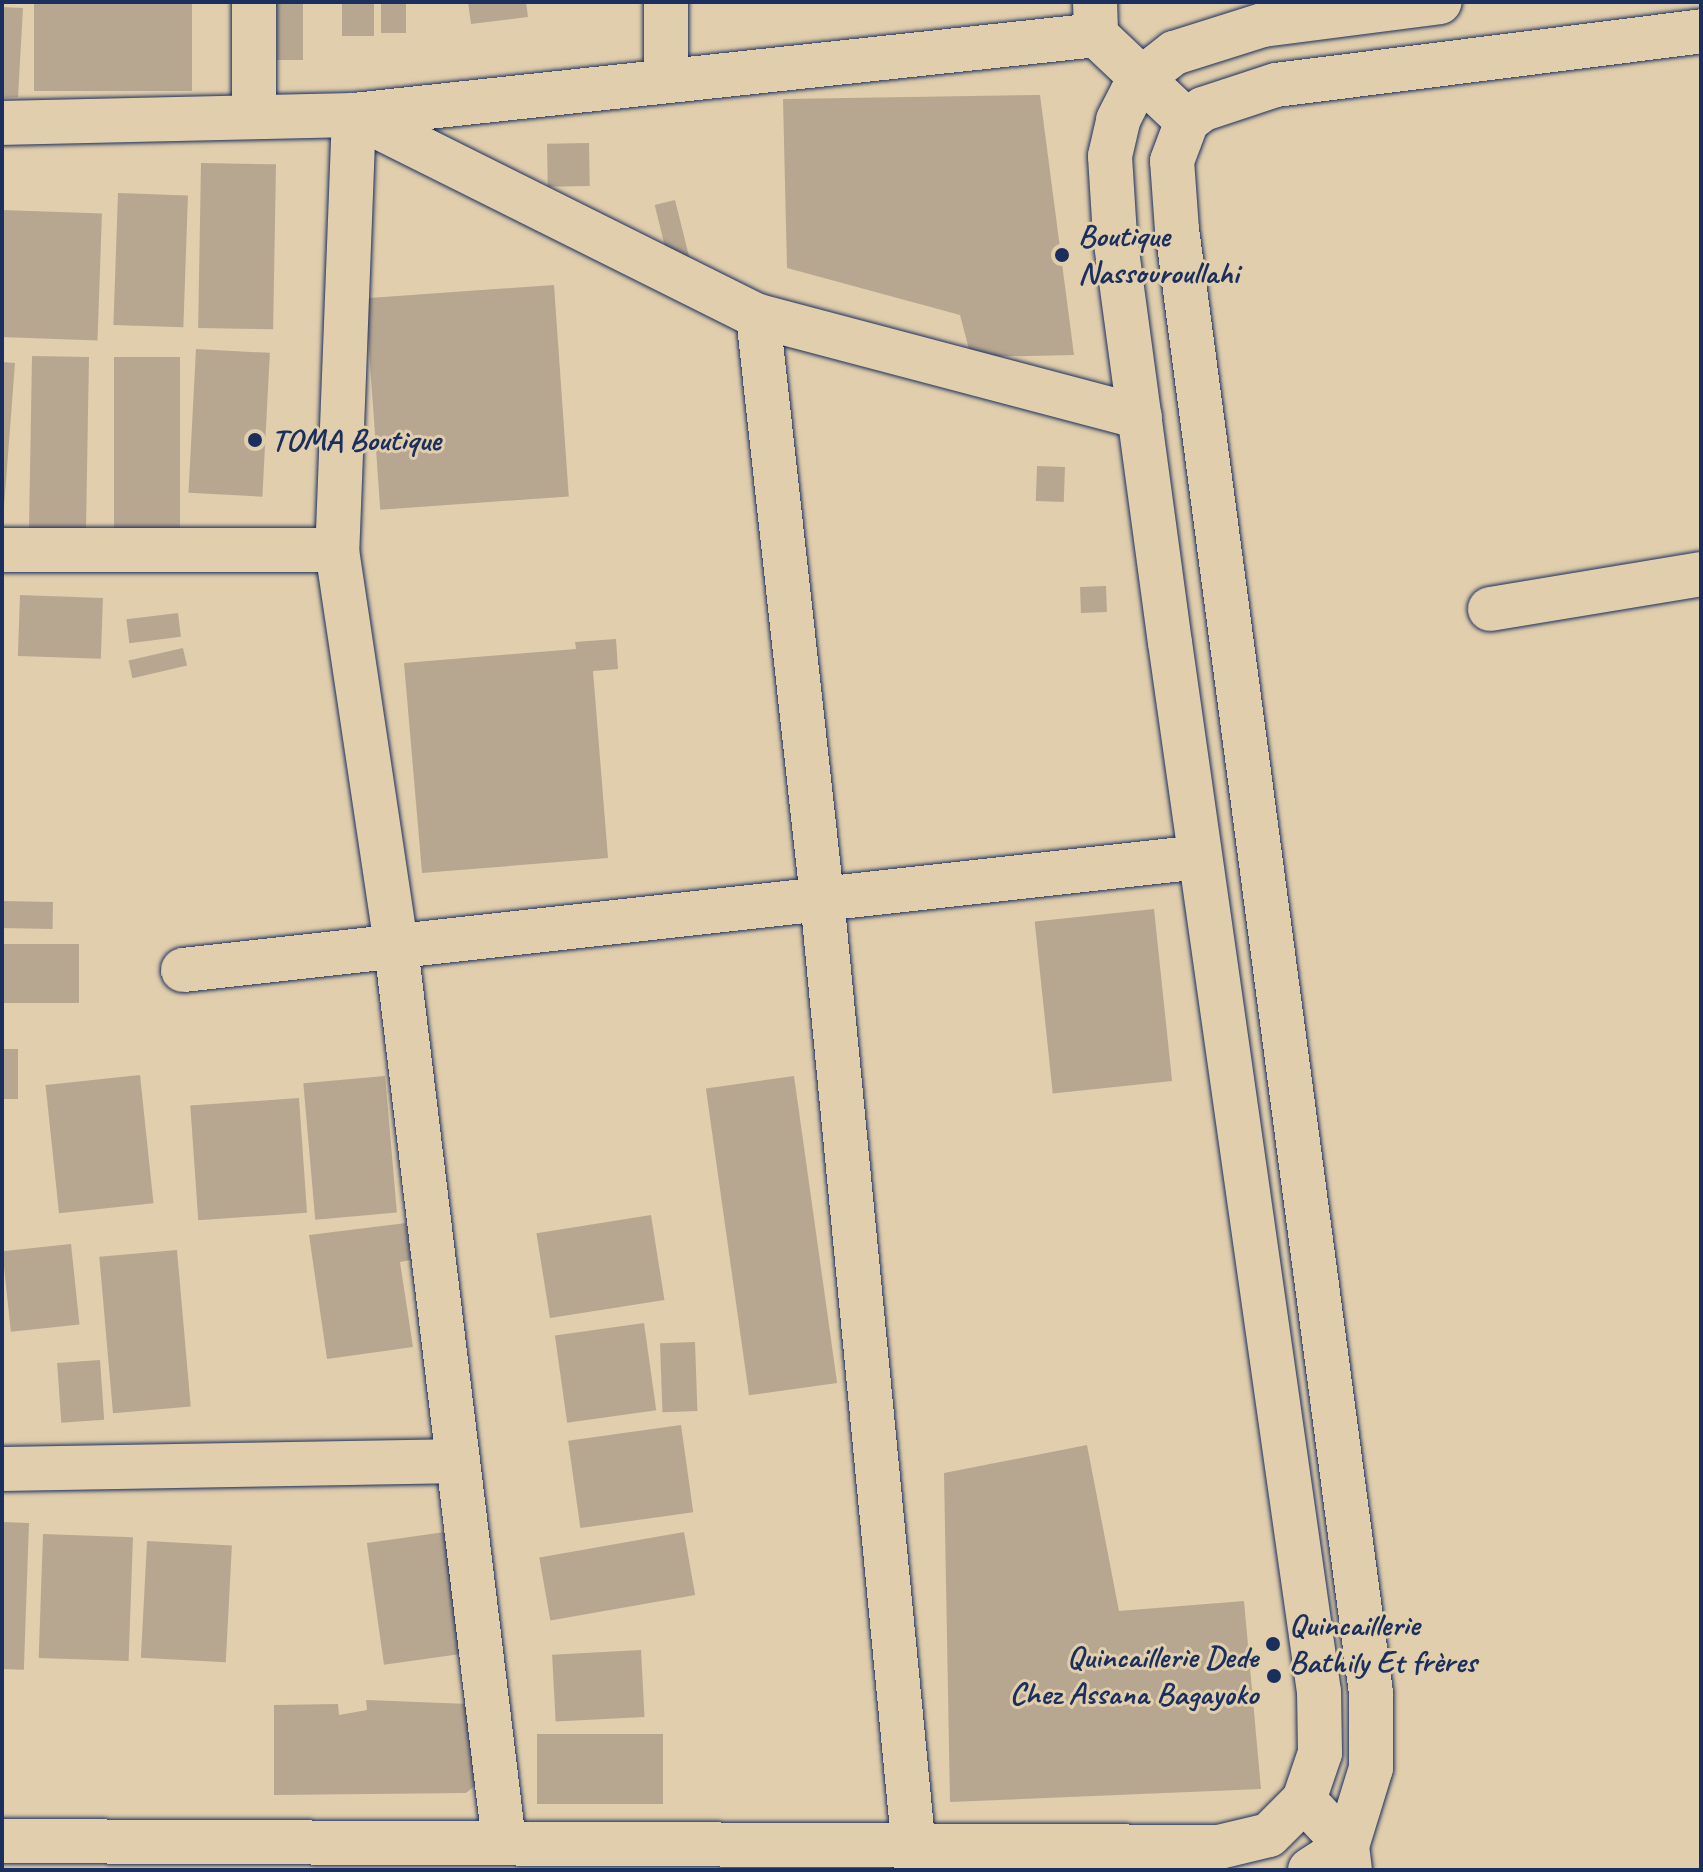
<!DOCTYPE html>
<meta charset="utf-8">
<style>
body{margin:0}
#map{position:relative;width:1703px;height:1872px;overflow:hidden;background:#e1ceac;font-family:Caveat,sans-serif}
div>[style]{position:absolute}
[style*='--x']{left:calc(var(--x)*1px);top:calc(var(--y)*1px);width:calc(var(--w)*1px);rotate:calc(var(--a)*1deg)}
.building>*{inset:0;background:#b8a790;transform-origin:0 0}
.roads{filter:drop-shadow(0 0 2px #1b2f5e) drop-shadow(0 0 2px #1b2f5e)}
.minor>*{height:44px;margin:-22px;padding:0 22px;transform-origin:22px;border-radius:22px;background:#e1ceac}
.tertiary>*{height:44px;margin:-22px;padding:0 22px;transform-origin:22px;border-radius:22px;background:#e1ceac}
.dots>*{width:22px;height:22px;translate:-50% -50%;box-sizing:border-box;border:4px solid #e1ceac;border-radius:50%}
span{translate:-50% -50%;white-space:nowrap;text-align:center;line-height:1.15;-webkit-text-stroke:6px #e1ceac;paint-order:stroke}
.poi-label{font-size:32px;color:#1b2f5e;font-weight:700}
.left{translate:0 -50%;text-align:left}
.right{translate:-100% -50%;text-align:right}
.frame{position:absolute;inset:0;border:4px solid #1b2f5e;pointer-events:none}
</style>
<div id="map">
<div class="building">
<i style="left:34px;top:2px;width:158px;height:89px"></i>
<i style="left:277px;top:2px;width:26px;height:58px"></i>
<i style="left:342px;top:2px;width:32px;height:34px"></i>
<i style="left:381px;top:2px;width:25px;height:31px"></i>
<i style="clip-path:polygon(468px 2px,526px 2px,528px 17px,471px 24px)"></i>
<i style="clip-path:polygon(2px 7px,23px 8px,18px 97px,2px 98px)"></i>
<i style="clip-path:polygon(1040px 95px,1074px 355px,971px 357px,960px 315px,787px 268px,783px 99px)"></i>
<i style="left:589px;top:143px;width:43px;height:42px;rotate:89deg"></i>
<i style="left:201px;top:163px;width:75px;height:165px;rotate:1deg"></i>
<i style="left:118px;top:193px;width:70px;height:132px;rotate:2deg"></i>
<i style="left:675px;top:200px;width:66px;height:21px;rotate:76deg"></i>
<i style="left:2px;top:210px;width:100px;height:127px;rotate:2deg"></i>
<i style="left:554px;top:285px;width:212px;height:189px;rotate:86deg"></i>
<i style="left:196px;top:349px;width:74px;height:144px;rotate:3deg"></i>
<i style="left:32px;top:356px;width:57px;height:176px;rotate:1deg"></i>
<i style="left:180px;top:357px;width:171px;height:66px;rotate:90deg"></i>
<i style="clip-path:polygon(2px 362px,15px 363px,4px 507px,2px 507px)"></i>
<i style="left:1037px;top:466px;width:28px;height:35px;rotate:2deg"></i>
<i style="left:1106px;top:586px;width:26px;height:26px;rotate:88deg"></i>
<i style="left:20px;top:595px;width:83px;height:61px;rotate:2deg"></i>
<i style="left:178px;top:613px;width:24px;height:52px;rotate:83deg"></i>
<i style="clip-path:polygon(616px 639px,618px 669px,593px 671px,608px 858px,422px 873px,404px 663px,576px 649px,575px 642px)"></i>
<i style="left:183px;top:648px;width:18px;height:56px;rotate:77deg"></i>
<i style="left:2px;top:901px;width:51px;height:27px;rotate:1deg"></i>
<i style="left:1154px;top:909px;width:173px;height:120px;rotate:84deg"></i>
<i style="left:2px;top:944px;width:77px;height:59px"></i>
<i style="left:2px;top:1049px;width:16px;height:50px"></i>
<i style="left:140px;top:1075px;width:129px;height:95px;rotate:84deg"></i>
<i style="left:385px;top:1076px;width:137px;height:82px;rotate:85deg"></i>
<i style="left:794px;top:1076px;width:310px;height:89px;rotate:82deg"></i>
<i style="left:299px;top:1098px;width:115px;height:109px;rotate:86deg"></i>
<i style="left:651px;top:1215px;width:86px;height:116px;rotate:81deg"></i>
<i style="clip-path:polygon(406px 1223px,411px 1260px,400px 1262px,413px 1347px,327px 1359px,309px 1235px)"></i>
<i style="left:71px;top:1244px;width:81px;height:69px;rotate:84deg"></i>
<i style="left:177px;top:1250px;width:157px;height:78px;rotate:85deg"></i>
<i style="left:644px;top:1323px;width:88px;height:90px;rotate:82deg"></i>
<i style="left:695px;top:1342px;width:69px;height:35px;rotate:88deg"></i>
<i style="left:100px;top:1360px;width:60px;height:43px;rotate:86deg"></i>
<i style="left:681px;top:1425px;width:88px;height:114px;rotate:82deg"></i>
<i style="clip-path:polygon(1087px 1445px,1119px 1611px,1244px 1601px,1261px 1789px,950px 1802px,944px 1473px)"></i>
<i style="left:2px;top:1522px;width:27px;height:147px;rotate:2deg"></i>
<i style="left:452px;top:1531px;width:123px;height:86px;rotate:82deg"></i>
<i style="left:684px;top:1532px;width:64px;height:147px;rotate:80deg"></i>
<i style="left:43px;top:1534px;width:90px;height:124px;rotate:2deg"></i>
<i style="left:147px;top:1541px;width:85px;height:117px;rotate:3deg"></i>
<i style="left:641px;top:1650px;width:67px;height:89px;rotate:87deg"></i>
<i style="clip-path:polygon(366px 1700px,469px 1704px,489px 1774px,466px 1793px,274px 1795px,274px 1705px,338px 1704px,339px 1715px,367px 1710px)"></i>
<i style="left:663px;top:1734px;width:70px;height:126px;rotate:90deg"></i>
</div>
<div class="roads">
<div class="minor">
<i style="--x:254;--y:2;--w:115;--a:90"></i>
<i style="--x:1095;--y:2;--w:33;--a:88"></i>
<i style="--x:1096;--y:35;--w:125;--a:43.4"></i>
<i style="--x:666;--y:81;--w:79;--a:-90"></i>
<i style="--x:354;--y:115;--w:435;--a:92.2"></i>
<i style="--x:337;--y:550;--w:401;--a:81.5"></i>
<i style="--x:396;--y:947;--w:901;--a:83.12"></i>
<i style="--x:354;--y:115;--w:451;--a:26.5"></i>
<i style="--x:758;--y:316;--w:395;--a:14.8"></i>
<i style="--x:2;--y:123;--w:352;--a:-1.3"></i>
<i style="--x:354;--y:115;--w:746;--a:-6.15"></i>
<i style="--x:758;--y:316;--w:586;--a:83.72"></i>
<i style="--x:822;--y:898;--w:977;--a:84.48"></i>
<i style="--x:2;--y:550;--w:335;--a:0"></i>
<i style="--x:1490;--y:609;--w:214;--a:-9.4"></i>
<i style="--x:183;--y:970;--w:1023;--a:-6.34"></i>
<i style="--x:2;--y:1469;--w:455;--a:-1"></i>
<i style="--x:1304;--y:1800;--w:63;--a:46.9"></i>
<i style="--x:1347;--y:1846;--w:24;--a:83"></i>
</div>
<div class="tertiary">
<i style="--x:2;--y:1841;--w:1217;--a:0.28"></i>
<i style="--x:1219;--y:1847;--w:51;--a:-13.5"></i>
<i style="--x:1269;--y:1835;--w:49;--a:-45"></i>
<i style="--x:1304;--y:1800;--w:50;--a:-71.2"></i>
<i style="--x:1320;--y:1753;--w:61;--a:-90.9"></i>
<i style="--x:1319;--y:1692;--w:1060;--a:-98.08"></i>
<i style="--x:1170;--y:643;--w:411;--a:-97.7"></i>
<i style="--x:1115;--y:236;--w:80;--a:-93.6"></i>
<i style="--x:1110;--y:156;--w:37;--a:-77"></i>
<i style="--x:1118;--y:120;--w:44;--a:-62.9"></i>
<i style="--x:1138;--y:81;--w:46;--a:-37.9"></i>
<i style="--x:1174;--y:53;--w:93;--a:-17.5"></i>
<i style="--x:1263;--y:25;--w:178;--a:-7.4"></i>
<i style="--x:1310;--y:1870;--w:44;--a:-33"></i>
<i style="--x:1347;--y:1846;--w:82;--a:-72.9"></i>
<i style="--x:1371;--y:1768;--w:75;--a:-90"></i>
<i style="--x:1371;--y:1693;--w:1476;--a:-97.55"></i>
<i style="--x:1177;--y:230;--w:69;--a:-94.1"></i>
<i style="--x:1172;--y:161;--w:43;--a:-69.4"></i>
<i style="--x:1187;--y:121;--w:20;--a:-37"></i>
<i style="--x:1203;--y:109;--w:77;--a:-18.2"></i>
<i style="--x:1276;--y:85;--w:428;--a:-7.2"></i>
</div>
</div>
<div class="dots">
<i style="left:1062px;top:255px;background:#1b2f5e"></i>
<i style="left:255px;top:440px;background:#1b2f5e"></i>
<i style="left:1273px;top:1644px;background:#1b2f5e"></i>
<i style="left:1274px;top:1676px;background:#1b2f5e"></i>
</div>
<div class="poi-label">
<span class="left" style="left:1078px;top:255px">Boutique<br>Nassouroullahi</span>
<span class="left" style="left:271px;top:440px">TOMA Boutique</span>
<span class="left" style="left:1289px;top:1644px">Quincaillerie<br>Bathily Et frères</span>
<span class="right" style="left:1258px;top:1676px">Quincaillerie Dede<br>Chez Assana Bagayoko</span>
</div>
<div class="frame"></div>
</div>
